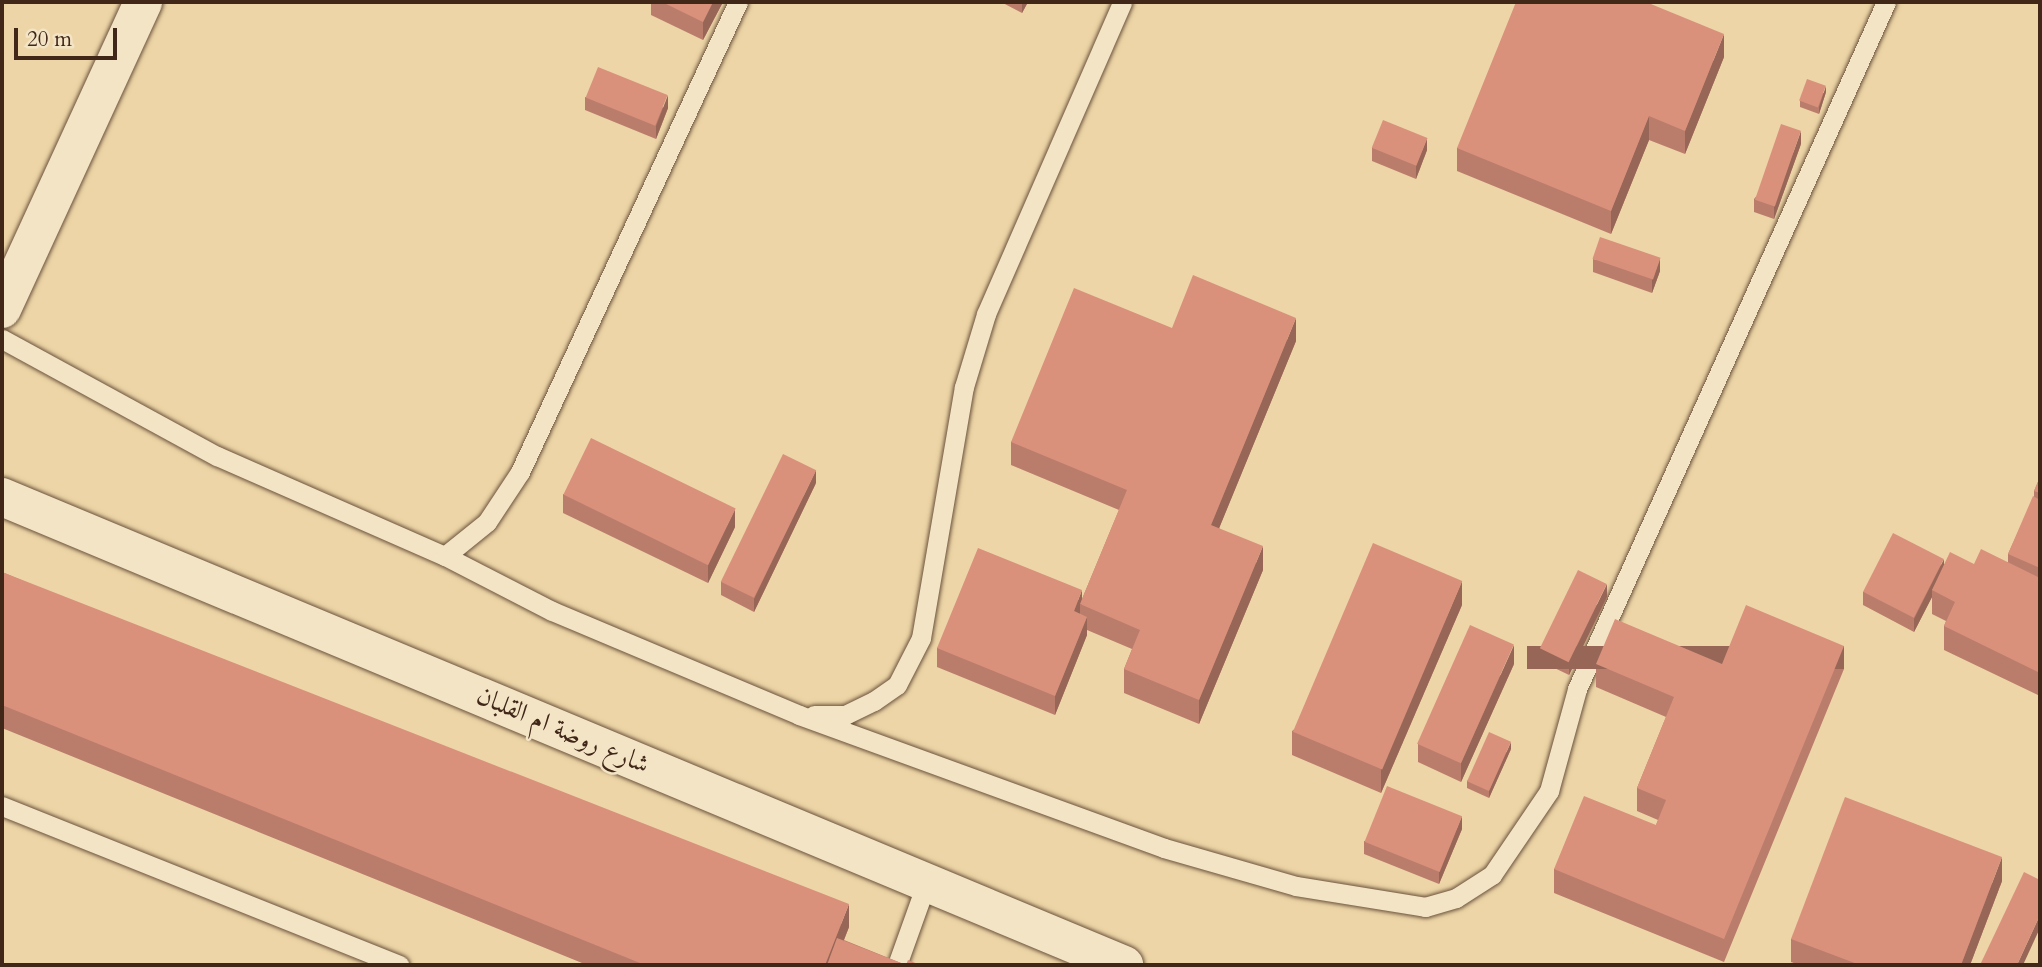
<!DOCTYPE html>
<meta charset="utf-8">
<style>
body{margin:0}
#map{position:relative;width:2042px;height:967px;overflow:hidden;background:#edd5a7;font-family:Cardo,Amiri,serif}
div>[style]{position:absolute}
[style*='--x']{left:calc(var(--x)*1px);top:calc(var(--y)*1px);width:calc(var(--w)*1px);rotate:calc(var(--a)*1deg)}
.roads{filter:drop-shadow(0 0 2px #6b523c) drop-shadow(0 0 2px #6b523c)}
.service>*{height:19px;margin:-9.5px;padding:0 9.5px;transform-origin:9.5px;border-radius:9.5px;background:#f3e4c6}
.minor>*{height:38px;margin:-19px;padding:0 19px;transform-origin:19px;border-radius:19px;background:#f3e4c6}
.wall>*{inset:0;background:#bb7d6b}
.shaded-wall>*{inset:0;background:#986657;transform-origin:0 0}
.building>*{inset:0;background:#d9917c;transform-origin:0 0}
span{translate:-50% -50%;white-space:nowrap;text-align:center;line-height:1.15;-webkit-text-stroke:5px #f3e4c6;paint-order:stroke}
.street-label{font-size:26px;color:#402718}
.frame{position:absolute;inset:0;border:4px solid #402718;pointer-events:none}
.scale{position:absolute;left:14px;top:28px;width:103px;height:32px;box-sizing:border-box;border:4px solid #402718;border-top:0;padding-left:9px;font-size:21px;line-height:24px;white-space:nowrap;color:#402718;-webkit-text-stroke:5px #f3e4c6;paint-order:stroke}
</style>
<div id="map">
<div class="roads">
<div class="service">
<i style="--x:2;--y:339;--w:245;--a:28.6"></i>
<i style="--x:217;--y:456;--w:249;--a:23.7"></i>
<i style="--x:445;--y:556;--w:54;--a:-39"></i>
<i style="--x:487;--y:522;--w:60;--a:-56.6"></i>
<i style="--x:520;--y:472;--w:518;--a:-65.12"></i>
<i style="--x:445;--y:556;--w:120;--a:27.2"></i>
<i style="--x:552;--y:611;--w:268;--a:22.8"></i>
<i style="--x:799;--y:715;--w:388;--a:20"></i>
<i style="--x:1164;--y:848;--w:137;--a:16.1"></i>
<i style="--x:1296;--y:886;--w:131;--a:9.2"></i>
<i style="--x:1425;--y:907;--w:32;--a:-16"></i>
<i style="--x:1456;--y:898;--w:43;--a:-32.6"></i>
<i style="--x:1492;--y:875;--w:102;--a:-55.8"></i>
<i style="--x:1549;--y:791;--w:106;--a:-74.6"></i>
<i style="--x:1577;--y:689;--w:753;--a:-65.78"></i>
<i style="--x:814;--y:715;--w:31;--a:0"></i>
<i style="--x:845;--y:715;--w:32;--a:-26"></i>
<i style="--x:874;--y:701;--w:28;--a:-35"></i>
<i style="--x:897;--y:685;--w:53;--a:-62.9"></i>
<i style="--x:921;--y:638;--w:255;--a:-80.3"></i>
<i style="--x:964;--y:387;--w:76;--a:-73.2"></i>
<i style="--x:986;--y:314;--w:340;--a:-66.4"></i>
<i style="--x:2;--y:806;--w:428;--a:21.8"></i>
<i style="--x:897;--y:965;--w:89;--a:-70.3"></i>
</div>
<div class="minor">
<i style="--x:2;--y:309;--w:338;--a:-65.3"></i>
<i style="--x:2;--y:497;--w:1216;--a:22.64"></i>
</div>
</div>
<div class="wall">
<i style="clip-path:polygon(651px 2px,723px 2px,703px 40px,651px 15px)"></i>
<i style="clip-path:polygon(1001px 2px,1028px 2px,1022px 13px)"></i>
<i style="clip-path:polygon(1724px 57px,1685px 154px,1649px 140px,1611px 234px,1457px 171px,1457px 148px)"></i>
<i style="clip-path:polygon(1826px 92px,1819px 114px,1800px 107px,1800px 101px)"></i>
<i style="clip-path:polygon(585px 97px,668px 108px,656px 139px,585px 110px)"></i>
<i style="clip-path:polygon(1801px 144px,1774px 219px,1754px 212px,1754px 199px)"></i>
<i style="clip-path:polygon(1372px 148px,1427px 150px,1416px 179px,1372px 161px)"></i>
<i style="clip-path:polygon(1593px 259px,1660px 271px,1652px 293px,1593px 272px)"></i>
<i style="clip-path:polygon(1172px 328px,1296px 341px,1219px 528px,1263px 570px,1199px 724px,1124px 693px,1124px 669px,1132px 649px,1087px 630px,1087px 635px,1055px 715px,937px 667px,937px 648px,1082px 599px,1119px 510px,1011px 465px,1011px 442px)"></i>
<i style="clip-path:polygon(2040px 477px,2040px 696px,1944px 650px,1944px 626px,1946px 621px,1932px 614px,1932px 597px,1914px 632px,1863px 605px,1863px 592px,1944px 564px,1974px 564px,2008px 562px,2008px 554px,2034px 497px,2034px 491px)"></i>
<i style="clip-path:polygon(816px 483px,754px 612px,721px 595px,721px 582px)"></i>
<i style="clip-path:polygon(563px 494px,735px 527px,708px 583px,563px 513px)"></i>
<i style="clip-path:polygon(2px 572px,849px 927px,844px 940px,906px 965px,920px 965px,587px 965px,2px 728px)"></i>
<i style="clip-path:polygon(1607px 597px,1569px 675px,1540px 661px,1540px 648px)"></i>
<i style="clip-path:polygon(1462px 605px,1381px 793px,1292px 755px,1292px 731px)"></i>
<i style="clip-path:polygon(1514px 664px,1461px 782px,1418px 762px,1418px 744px)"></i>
<i style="clip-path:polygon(1596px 664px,1722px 664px,1844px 669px,1724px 962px,1554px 893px,1554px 869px,1656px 825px,1658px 820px,1637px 811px,1637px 788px,1666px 717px,1596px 687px)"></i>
<i style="clip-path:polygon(1511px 749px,1489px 798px,1467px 788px,1467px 781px)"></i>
<i style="clip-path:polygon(1462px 829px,1439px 884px,1364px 854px,1364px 841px)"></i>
<i style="clip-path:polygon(2002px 881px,1970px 965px,1799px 965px,1791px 962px,1791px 939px)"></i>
</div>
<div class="shaded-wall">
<i style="clip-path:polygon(713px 2px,723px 2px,703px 40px,703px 22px)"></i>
<i style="clip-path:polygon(1022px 2px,1028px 2px,1022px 13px)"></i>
<i style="clip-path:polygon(1724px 34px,1724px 57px,1685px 154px,1685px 131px)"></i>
<i style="clip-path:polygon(1826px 86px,1826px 92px,1819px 114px,1819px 107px)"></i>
<i style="clip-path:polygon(668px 95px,668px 108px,656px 139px,656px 126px)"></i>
<i style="clip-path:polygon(1649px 116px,1649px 140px,1611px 234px,1611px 211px)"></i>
<i style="clip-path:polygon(1801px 131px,1801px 144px,1774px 219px,1774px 206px)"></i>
<i style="clip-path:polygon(1427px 138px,1427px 150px,1416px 179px,1416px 166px)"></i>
<i style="clip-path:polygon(1660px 258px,1660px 271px,1652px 293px,1652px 280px)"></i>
<i style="clip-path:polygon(1296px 318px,1296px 341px,1211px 548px,1211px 525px)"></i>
<i style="clip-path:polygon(816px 470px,816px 483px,754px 612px,754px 599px)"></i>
<i style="clip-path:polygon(735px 509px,735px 527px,708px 583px,708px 564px)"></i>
<i style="clip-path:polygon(1263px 546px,1263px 570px,1199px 724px,1199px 700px)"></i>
<i style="clip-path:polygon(1944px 559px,1944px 572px,1932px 590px,1932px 597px,1914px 632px,1914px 619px)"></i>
<i style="clip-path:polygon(1462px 581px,1462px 605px,1381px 793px,1381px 770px)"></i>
<i style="clip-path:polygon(1607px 584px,1607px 597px,1569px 675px,1569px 662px)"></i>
<i style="clip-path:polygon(1082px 590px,1082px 605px,1080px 604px,1080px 614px,1074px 611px)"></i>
<i style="clip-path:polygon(1087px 617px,1087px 635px,1055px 715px,1055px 696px)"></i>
<i style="clip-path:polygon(1514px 645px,1514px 664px,1461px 782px,1461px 763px)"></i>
<i style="left:1844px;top:646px;width:23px;height:317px;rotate:90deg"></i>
<i style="clip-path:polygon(1511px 742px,1511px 749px,1489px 798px,1489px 791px)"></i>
<i style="clip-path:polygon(1462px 816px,1462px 829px,1439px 884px,1439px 871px)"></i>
<i style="clip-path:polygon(2002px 857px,2002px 881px,1970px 965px,1961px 965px)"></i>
<i style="clip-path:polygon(849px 904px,849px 927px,834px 965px,825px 965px)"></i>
<i style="clip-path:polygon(2040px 915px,2040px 928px,2023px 965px,2017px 965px)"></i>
</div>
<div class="building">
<i style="clip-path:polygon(662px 2px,713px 2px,703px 22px)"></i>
<i style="clip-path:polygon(1516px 2px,1646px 2px,1724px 34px,1685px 131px,1649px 116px,1611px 211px,1457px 148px)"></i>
<i style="left:598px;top:67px;width:75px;height:33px;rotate:22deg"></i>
<i style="left:1807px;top:79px;width:20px;height:23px;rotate:20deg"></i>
<i style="left:1383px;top:120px;width:48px;height:30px;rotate:22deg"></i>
<i style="left:1781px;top:124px;width:21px;height:80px;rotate:19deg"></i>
<i style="left:1600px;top:237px;width:64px;height:23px;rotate:19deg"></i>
<i style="clip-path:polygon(1193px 275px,1296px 318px,1211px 525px,1263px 546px,1199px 700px,1124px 669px,1140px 630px,1080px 604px,1127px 490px,1011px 442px,1074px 288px,1172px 328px)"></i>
<i style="left:591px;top:438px;width:161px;height:63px;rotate:26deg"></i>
<i style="left:783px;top:454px;width:37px;height:142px;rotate:26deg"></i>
<i style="clip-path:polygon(2040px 477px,2040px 493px,2034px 491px)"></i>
<i style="clip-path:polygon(2033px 496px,2040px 500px,2040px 568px,2008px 554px)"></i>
<i style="left:1893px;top:533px;width:57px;height:66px;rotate:27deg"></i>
<i style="left:1373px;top:543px;width:97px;height:205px;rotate:23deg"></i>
<i style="clip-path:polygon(978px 548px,1082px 590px,1074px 611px,1087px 617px,1055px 696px,937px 648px)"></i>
<i style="clip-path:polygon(1981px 549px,2040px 578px,2040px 673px,1944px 626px,1955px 602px,1932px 590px,1950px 552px,1974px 564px)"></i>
<i style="left:1578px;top:570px;width:32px;height:87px;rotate:26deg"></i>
<i style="clip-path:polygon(2px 572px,849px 904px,825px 965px,645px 965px,2px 705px)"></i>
<i style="clip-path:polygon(1746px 605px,1844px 646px,1724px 939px,1554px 869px,1584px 796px,1656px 825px,1666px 800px,1637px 788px,1674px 697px,1596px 664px,1615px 619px,1722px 664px)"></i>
<i style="left:1470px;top:625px;width:48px;height:130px;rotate:24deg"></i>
<i style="left:1489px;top:732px;width:24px;height:54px;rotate:24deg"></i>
<i style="left:1387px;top:786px;width:81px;height:60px;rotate:22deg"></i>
<i style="clip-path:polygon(1845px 797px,2002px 857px,1961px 965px,1860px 965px,1791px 939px)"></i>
<i style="clip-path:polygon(2024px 872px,2040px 880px,2040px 915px,2017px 965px,1980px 965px)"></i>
<i style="clip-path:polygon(837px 938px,906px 965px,827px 965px)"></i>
<i style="clip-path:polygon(908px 960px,920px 965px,906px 965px)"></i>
</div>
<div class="street-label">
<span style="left:563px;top:730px;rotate:23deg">شارع روضة ام القلبان</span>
</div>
<div class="frame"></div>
<div class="scale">20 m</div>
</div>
